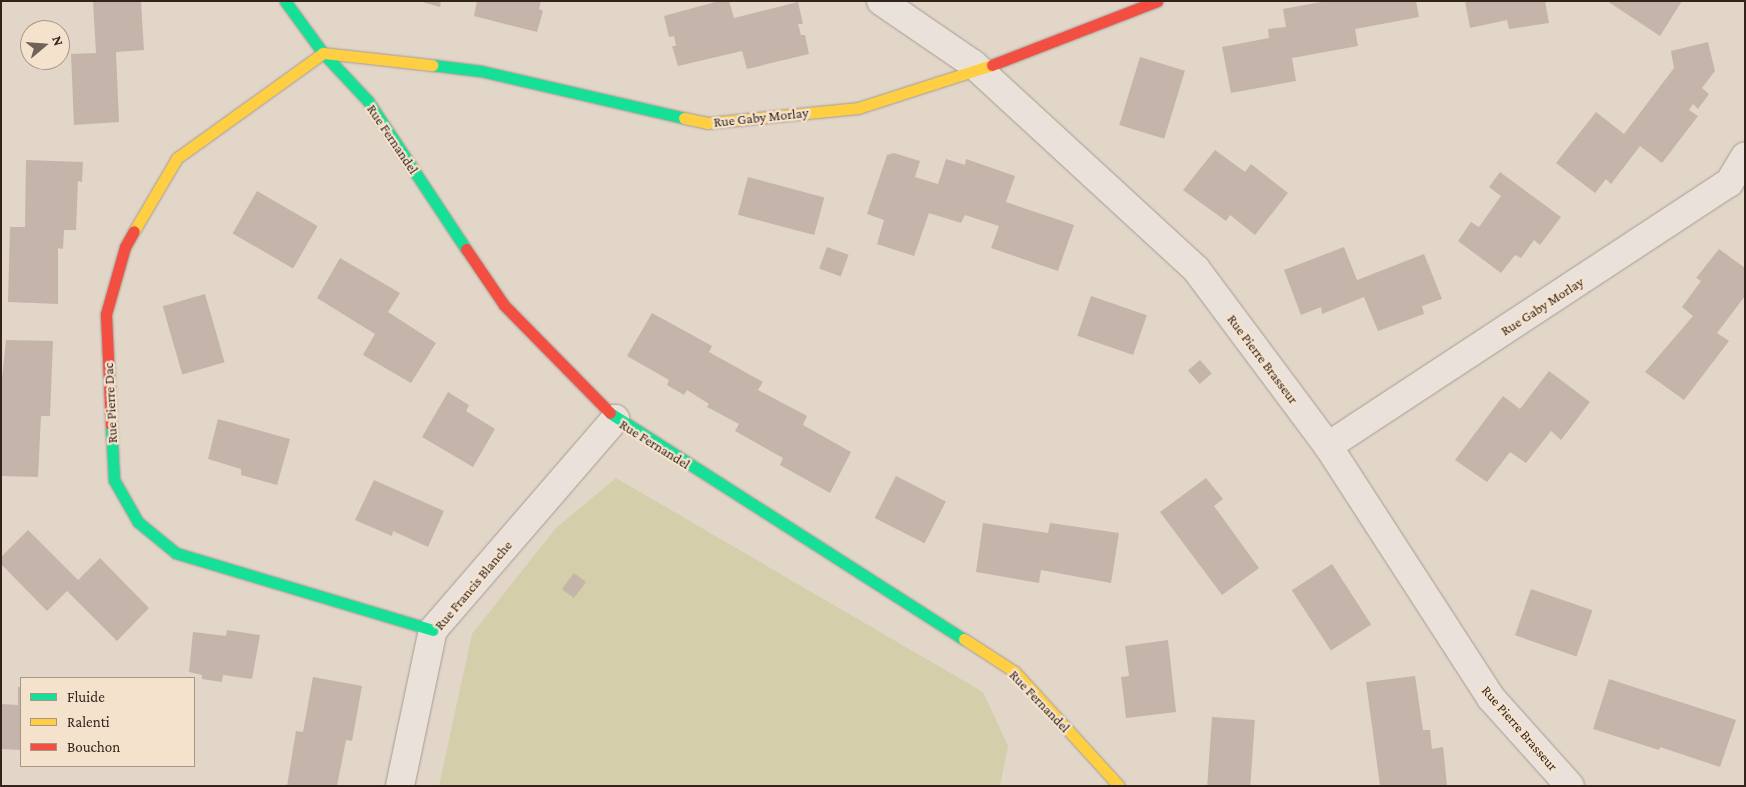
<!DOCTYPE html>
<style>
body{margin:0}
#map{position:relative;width:1746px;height:787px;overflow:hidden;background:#e2d6c8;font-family:"Crimson Pro",serif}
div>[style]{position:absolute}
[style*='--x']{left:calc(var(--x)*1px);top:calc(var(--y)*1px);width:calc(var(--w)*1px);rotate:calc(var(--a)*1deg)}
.green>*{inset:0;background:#d5ceaa}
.building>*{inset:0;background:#c5b4a9;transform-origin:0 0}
.roads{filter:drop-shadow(0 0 1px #a69b92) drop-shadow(0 0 1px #a69b92)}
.street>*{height:28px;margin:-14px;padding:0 14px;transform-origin:14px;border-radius:14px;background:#eae2da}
.fast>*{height:11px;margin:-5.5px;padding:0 5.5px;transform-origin:5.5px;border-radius:5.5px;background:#16e098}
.slow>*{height:11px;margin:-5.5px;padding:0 5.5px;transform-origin:5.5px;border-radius:5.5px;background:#ffcf43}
.jam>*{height:11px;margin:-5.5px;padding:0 5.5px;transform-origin:5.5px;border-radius:5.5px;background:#f24e42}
span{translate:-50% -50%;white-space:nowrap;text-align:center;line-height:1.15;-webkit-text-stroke:4.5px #f4e2cd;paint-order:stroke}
.street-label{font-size:14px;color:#33231b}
.frame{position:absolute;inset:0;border:2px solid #33231b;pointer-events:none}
.legend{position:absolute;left:20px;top:677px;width:175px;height:90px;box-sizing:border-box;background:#f4e2cd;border:1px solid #a79686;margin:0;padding:6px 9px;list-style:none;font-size:15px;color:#33231b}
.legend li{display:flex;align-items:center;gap:10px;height:25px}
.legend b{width:25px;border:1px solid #a79686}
.north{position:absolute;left:20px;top:20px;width:50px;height:50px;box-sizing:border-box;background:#f4e2cd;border:1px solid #a79686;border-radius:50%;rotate:72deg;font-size:14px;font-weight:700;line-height:20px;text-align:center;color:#33231b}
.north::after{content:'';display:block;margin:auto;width:18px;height:22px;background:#706258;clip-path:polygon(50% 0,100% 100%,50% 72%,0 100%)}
</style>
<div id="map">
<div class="green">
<i style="clip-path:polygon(616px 478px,983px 692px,1008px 746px,1000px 786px,439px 786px,472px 634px,556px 528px)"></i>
</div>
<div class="building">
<i style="clip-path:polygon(93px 1px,141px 1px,144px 50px,116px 52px,119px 122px,74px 125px,71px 54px,96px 53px)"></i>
<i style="clip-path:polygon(419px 1px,441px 1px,440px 7px)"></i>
<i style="clip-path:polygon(477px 1px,541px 1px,539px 9px,543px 11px,537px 32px,474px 16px)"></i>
<i style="clip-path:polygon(719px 1px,729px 1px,734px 18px,798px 2px,803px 24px,798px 24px,801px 35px,805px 35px,809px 54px,747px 69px,742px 51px,678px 66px,672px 46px,676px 46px,674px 36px,669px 37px,664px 16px)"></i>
<i style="clip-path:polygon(1326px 1px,1416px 1px,1419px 17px,1355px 29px,1358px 46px,1292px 58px,1296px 81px,1231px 93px,1222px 47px,1269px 38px,1268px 29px,1286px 27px,1283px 9px)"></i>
<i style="clip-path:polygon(1465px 1px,1545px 1px,1549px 23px,1509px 29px,1507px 20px,1470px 28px)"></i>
<i style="clip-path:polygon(1607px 1px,1682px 1px,1660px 36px)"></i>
<i style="clip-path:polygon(1708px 42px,1715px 71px,1702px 88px,1709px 94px,1698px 109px,1693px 104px,1689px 110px,1698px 116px,1662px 163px,1640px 146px,1611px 184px,1606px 179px,1595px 193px,1556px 163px,1596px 112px,1624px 134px,1674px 68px,1671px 51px)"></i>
<i style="left:1140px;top:57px;width:47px;height:71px;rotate:17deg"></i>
<i style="clip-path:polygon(1215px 150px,1245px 172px,1251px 164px,1288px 193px,1255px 235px,1230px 215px,1226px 221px,1183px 190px)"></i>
<i style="clip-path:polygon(894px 153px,920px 161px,915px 177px,938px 184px,946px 159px,965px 165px,966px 159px,1015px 176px,1006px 202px,1074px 225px,1058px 271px,991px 248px,999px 226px,965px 215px,961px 223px,929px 213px,914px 256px,877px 244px,884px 220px,867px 214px,887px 155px)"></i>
<i style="clip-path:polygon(26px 160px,83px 162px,82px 182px,78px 181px,76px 230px,64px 230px,63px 249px,58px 248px,58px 304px,8px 302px,10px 227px,25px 227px)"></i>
<i style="clip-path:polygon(1500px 172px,1561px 217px,1540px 245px,1534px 240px,1521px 258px,1515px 255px,1501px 273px,1458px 241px,1471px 222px,1479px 227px,1501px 196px,1489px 187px)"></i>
<i style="left:748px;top:177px;width:79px;height:39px;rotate:15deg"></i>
<i style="left:257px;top:191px;width:70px;height:49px;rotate:30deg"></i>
<i style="left:827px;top:247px;width:23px;height:23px;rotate:20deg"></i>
<i style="clip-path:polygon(1344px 247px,1357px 280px,1424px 254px,1442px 299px,1422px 306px,1424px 314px,1378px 331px,1364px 297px,1322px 314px,1321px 307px,1301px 315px,1284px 270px)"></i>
<i style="clip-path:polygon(1719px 249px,1745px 268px,1745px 296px,1717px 333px,1729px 341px,1684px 400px,1645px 372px,1693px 316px,1682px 307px,1701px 281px,1696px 278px)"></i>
<i style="clip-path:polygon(340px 258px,400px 293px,388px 312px,436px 343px,411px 383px,363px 355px,375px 334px,317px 298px)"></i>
<i style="left:205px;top:294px;width:71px;height:44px;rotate:74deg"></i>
<i style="left:1091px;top:296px;width:59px;height:42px;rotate:19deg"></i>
<i style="clip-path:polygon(652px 313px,712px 346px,709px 352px,763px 382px,758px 390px,807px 416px,803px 425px,851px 452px,830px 493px,780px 465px,783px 458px,735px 431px,739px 424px,707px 407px,709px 404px,687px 390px,684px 395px,667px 385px,669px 380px,627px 356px)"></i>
<i style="clip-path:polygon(6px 340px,53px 341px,50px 416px,41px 416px,38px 477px,1px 476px,1px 388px)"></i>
<i style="left:1200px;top:360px;width:18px;height:16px;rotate:49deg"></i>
<i style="clip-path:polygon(1549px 371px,1590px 402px,1561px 440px,1551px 431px,1526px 463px,1510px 452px,1487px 482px,1455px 460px,1503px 396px,1520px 409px)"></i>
<i style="clip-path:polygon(448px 392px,469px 405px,466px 411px,495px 429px,473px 467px,422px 437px)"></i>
<i style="clip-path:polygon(218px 419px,290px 439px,277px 485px,241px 475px,241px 469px,208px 459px)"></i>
<i style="left:896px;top:476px;width:56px;height:47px;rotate:27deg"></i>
<i style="clip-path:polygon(1206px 478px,1223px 499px,1214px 506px,1259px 568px,1222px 595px,1160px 512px)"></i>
<i style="clip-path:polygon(374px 480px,444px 511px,428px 547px,393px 531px,392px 536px,355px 520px)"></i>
<i style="clip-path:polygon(983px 523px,1048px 533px,1050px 523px,1119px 533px,1111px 583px,1041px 570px,1039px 583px,976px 572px)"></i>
<i style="clip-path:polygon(28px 530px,78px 580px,100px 558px,149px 608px,117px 641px,67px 591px,47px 611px,1px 564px,1px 557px)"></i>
<i style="left:1332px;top:564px;width:72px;height:48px;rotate:57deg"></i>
<i style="left:574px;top:573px;width:15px;height:20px;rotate:37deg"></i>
<i style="left:1531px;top:589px;width:65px;height:49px;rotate:19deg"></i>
<i style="clip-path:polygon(227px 630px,260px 635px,252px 679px,223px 675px,222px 682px,202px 679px,202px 675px,189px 672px,193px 632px,226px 636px)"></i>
<i style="clip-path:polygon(1168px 640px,1176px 712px,1126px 718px,1121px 677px,1129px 676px,1125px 646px)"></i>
<i style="clip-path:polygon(1415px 676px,1423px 730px,1430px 730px,1432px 749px,1443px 747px,1447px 786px,1380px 786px,1366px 682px)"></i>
<i style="clip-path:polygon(313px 677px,362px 686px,352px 741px,346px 740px,337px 786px,287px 786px,296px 731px,303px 732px)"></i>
<i style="clip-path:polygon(1609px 679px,1736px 720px,1720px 767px,1660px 747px,1659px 750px,1593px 729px)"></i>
<i style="clip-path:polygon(18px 687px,21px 687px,21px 750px,1px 749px,1px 704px,18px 705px)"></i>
<i style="left:1212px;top:717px;width:43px;height:68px;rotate:4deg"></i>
</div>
<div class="roads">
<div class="street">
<i style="--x:881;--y:1;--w:112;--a:34.4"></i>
<i style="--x:973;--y:64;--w:303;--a:42.6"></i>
<i style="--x:1196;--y:269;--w:221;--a:53.3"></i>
<i style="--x:1328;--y:446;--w:300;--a:57.1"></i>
<i style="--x:1491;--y:698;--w:118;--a:48.1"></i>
<i style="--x:1328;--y:446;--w:480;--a:-33.3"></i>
<i style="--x:1729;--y:183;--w:31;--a:-59"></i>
<i style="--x:400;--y:786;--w:159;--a:-78.1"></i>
<i style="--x:433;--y:630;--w:279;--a:-49.2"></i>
</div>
<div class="fast">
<i style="--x:285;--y:1;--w:64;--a:53.8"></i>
<i style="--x:323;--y:53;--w:66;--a:46.8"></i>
<i style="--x:368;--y:101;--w:178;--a:56.5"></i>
<i style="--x:432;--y:65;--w:49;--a:7"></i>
<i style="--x:481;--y:71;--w:208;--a:13"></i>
<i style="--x:610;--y:413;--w:420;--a:32.6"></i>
<i style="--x:111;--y:425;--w:55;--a:86.9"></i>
<i style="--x:114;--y:480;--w:48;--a:60.3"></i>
<i style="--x:138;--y:522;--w:49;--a:39.2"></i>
<i style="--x:176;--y:553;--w:268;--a:16.7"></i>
</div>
<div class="slow">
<i style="--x:684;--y:118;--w:24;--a:12"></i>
<i style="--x:707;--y:123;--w:152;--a:-5.7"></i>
<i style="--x:858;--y:108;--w:141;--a:-17.8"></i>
<i style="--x:134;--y:231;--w:85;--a:-59.5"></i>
<i style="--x:177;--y:158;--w:180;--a:-35.7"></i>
<i style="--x:323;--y:53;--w:110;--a:6.3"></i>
<i style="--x:964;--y:639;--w:61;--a:32.9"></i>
<i style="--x:1015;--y:672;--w:154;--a:47.6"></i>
</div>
<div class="jam">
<i style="--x:992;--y:65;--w:177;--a:-21.2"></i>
<i style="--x:466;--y:249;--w:68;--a:55.8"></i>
<i style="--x:504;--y:305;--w:151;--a:45.5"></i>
<i style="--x:111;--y:425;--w:111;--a:-92.6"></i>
<i style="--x:106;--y:314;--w:70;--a:-74.2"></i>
<i style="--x:125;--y:247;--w:18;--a:-61"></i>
</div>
</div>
<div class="street-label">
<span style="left:761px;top:117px;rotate:-6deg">Rue Gaby Morlay</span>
<span style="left:393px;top:139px;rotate:56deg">Rue Fernandel</span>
<span style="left:1542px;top:306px;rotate:-33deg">Rue Gaby Morlay</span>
<span style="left:1263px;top:359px;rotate:53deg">Rue Pierre Brasseur</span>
<span style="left:110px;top:403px;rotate:-93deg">Rue Pierre Dac</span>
<span style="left:655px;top:444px;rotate:32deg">Rue Fernandel</span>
<span style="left:473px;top:585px;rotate:-50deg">Rue Francis Blanche</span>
<span style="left:1040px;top:701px;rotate:46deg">Rue Fernandel</span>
<span style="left:1520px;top:728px;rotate:49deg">Rue Pierre Brasseur</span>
</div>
<div class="frame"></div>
<ul class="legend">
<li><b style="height:6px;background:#16e098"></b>Fluide</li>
<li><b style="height:6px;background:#ffcf43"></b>Ralenti</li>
<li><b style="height:6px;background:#f24e42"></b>Bouchon</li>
</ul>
<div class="north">N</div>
</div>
